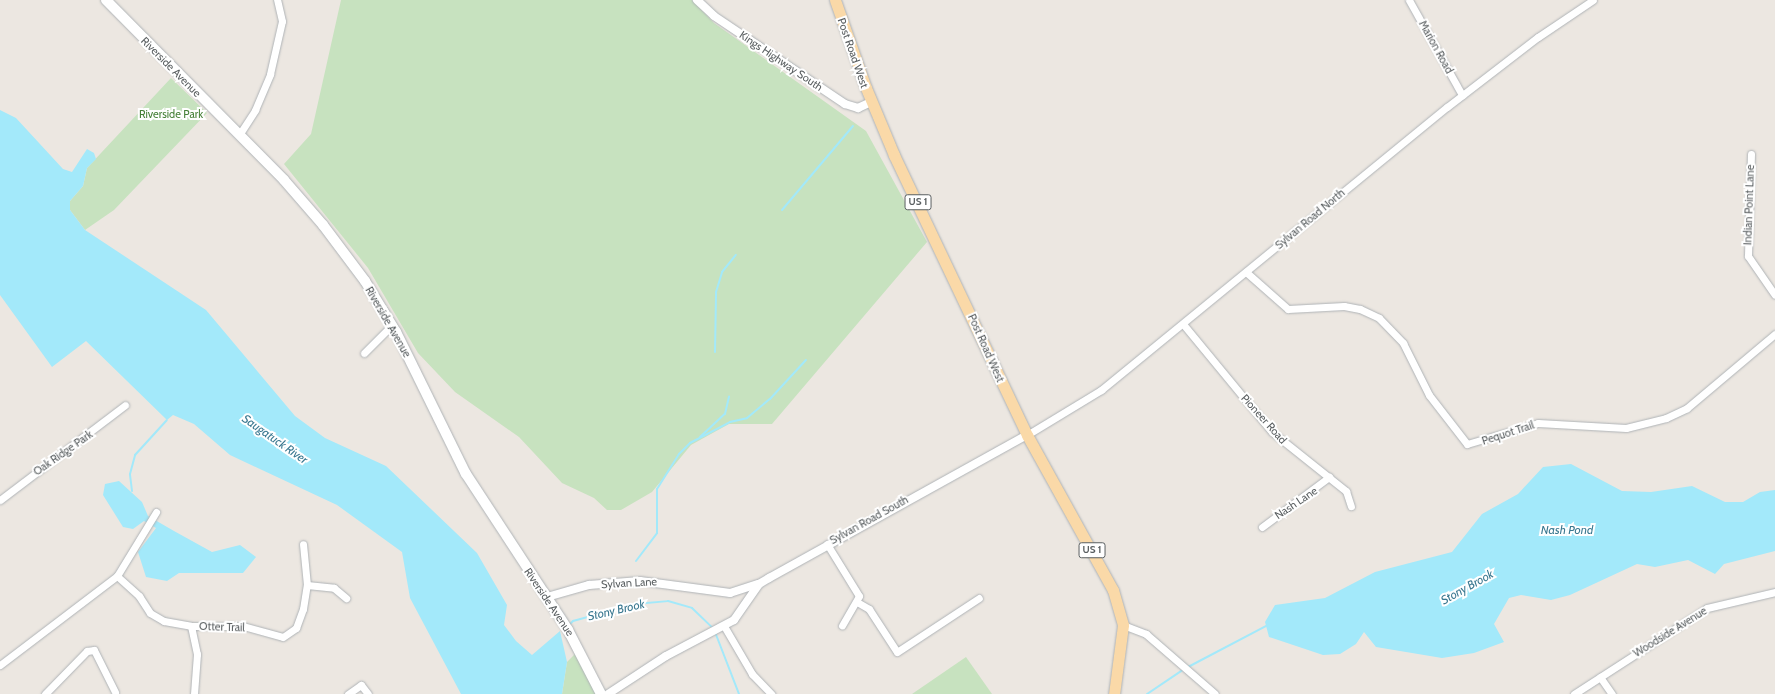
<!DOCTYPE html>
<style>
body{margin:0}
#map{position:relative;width:1775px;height:694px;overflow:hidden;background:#ece7e1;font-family:Cabin,sans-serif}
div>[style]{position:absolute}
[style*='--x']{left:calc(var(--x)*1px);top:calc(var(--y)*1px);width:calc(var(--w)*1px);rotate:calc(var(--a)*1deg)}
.green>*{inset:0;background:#c7e2bf}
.water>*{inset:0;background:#a3e9fa}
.stream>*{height:2px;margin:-1px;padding:0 1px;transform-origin:1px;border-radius:1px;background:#a3e9fa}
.roads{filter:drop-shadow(0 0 1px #afb3b6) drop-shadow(0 0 1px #afb3b6)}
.minor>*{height:7px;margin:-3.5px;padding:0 3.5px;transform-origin:3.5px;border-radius:3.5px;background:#fff}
.tertiary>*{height:8px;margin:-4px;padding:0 4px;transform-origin:4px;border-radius:4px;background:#fff}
.secondary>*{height:10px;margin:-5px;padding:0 5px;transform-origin:5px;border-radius:5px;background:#fff}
.primary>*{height:11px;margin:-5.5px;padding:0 5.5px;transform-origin:5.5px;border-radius:5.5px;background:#fad9a8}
span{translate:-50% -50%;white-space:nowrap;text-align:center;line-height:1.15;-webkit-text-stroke:4px #fff;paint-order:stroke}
.shield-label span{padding:1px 3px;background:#fff;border:1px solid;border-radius:3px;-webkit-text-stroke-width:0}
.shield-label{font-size:10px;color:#5a5f61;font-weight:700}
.street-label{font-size:11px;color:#5a5f61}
.park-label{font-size:11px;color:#478139}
.water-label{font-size:12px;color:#3a7890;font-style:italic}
</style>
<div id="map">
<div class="green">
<i style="clip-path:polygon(341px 0,692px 0,714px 23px,866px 131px,927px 242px,772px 424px,729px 424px,691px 445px,652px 492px,621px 510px,607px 510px,594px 498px,562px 483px,519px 437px,455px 392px,418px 353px,368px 268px,284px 164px,311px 134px)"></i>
<i style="clip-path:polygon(171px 78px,207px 113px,114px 210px,85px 230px,70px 210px,70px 201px,83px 186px,87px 168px)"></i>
<i style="clip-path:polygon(575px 654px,596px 694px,562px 694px,567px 662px)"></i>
<i style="clip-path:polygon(966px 657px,992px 694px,912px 694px)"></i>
</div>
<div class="water">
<i style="clip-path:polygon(0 110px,16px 118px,63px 169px,72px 172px,87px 149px,94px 153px,96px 159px,87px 168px,83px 186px,70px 201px,70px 210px,85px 230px,206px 310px,295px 416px,325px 438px,386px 466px,477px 553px,507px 605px,504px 625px,516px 641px,532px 655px,560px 631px,567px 662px,562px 694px,461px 694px,410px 598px,402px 552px,337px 505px,230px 455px,194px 424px,173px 415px,167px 420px,86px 341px,52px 367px,0 295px)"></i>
<i style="clip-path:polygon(1571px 464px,1622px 491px,1651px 492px,1692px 486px,1725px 502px,1743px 502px,1760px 492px,1775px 490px,1775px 551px,1724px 564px,1715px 574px,1688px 560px,1655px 567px,1637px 564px,1570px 595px,1551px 600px,1521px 595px,1509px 598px,1494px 624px,1504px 642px,1474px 653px,1442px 658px,1376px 647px,1364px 632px,1356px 644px,1340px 654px,1323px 655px,1269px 637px,1265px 622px,1275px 605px,1325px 598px,1375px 572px,1452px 552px,1482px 514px,1518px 494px,1543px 467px)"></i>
<i style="clip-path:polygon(119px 481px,142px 502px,148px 516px,174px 531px,212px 552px,240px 545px,256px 557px,243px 573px,179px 573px,167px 581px,146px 577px,138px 552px,156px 528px,144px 521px,133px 529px,123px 527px,103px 495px,105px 484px)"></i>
</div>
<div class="stream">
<i style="--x:782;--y:210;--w:110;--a:-49.8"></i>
<i style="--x:715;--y:352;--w:60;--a:-89"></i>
<i style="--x:716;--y:292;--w:21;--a:-73"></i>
<i style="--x:722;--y:272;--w:22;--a:-51"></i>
<i style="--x:700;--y:437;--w:34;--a:-43"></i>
<i style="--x:725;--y:414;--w:18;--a:-77"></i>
<i style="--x:132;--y:491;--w:17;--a:-97"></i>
<i style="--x:130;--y:474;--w:20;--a:-75"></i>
<i style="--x:135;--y:455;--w:47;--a:-47.6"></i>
<i style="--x:636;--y:561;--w:35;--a:-53"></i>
<i style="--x:657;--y:533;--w:44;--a:-90"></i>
<i style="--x:657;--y:489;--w:41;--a:-57.8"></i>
<i style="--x:679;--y:454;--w:16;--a:-45"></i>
<i style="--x:690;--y:443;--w:45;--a:-27.7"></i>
<i style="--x:730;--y:422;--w:17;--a:-13"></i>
<i style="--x:747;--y:418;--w:30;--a:-40"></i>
<i style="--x:770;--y:399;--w:53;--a:-47.3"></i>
<i style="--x:569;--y:625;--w:6;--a:-45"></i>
<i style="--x:573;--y:621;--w:64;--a:-15.3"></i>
<i style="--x:635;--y:604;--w:33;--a:-5"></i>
<i style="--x:668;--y:601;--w:25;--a:16"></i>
<i style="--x:692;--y:608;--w:29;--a:44"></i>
<i style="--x:715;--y:632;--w:66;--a:68.8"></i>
<i style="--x:1188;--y:667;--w:90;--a:-27.7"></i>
<i style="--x:1147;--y:694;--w:45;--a:-34"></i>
</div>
<div class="roads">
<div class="minor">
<i style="--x:1409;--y:0;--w:109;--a:60.8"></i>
<i style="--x:239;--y:135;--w:30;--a:-57"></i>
<i style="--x:255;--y:110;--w:39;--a:-67"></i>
<i style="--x:270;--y:74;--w:54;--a:-77.2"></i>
<i style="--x:282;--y:21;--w:22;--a:-103"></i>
<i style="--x:1751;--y:154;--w:102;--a:91.7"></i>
<i style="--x:1748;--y:256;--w:47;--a:55.3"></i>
<i style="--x:1246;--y:272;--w:56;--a:41.4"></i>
<i style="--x:1288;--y:309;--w:56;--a:-3.1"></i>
<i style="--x:1344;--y:306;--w:16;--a:11"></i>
<i style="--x:1360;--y:309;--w:21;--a:25"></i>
<i style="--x:1379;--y:318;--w:35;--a:46"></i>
<i style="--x:1403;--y:343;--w:58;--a:63.4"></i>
<i style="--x:1429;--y:395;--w:62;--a:52.2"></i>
<i style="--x:1467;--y:444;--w:74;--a:-16.5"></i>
<i style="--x:1538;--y:423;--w:88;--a:3.3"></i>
<i style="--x:1626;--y:428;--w:41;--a:-14"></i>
<i style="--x:1666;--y:418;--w:23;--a:-25"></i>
<i style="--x:1687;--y:408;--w:115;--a:-40.1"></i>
<i style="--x:1183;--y:324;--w:140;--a:50.5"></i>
<i style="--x:1272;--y:432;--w:95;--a:38.6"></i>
<i style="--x:1346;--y:491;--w:16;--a:72"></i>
<i style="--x:364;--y:353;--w:40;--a:-45"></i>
<i style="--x:1027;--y:435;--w:87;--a:-31.3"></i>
<i style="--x:1101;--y:390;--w:447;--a:-39.3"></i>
<i style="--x:1447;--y:107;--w:115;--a:-37.6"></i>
<i style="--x:1538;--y:37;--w:66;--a:-33.9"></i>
<i style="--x:0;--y:500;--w:157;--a:-37.2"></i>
<i style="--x:1262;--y:527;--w:84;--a:-36.7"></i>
<i style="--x:827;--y:544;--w:61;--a:58.4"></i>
<i style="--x:859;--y:596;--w:34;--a:120"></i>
<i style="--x:117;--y:576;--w:30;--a:42"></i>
<i style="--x:139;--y:596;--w:20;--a:57"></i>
<i style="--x:150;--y:613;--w:16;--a:30"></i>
<i style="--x:164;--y:621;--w:27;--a:10"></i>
<i style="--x:191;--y:626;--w:52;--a:0"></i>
<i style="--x:243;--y:626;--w:41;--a:15.4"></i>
<i style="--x:283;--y:637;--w:16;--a:-35"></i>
<i style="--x:296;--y:628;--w:20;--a:-70"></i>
<i style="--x:303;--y:609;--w:24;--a:-81"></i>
<i style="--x:307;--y:585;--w:41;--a:-95.6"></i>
<i style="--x:307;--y:585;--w:27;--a:6"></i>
<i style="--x:334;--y:588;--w:16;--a:40"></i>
<i style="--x:857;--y:602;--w:14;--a:30"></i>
<i style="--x:869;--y:609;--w:51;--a:56.9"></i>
<i style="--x:897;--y:652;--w:98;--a:-33.4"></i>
<i style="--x:1123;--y:625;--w:25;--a:21"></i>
<i style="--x:1146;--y:634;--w:91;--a:41"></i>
<i style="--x:191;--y:626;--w:29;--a:78"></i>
<i style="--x:197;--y:654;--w:40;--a:94.3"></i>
<i style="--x:724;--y:626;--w:56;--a:59.7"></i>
<i style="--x:752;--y:674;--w:28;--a:46"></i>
<i style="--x:0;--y:665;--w:147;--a:-37.3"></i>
<i style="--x:117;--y:576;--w:75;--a:-58.6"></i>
<i style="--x:1600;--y:677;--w:21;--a:55"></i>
<i style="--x:45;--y:694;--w:60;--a:-45.7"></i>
<i style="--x:87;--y:651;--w:7;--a:-8"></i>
<i style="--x:94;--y:650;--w:47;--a:63.4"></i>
<i style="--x:348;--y:694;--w:16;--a:-35"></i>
<i style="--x:361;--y:685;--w:11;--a:52"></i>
<i style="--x:1574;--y:694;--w:158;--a:-32.9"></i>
<i style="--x:1707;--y:608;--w:70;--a:-13.2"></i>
</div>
<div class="tertiary">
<i style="--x:697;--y:0;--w:23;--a:43"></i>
<i style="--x:714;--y:16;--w:158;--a:33.9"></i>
<i style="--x:845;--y:104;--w:14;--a:17"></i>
<i style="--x:858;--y:108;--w:14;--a:-25"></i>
<i style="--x:547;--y:597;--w:44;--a:-15.9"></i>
<i style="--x:589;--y:585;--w:51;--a:-4.5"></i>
<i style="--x:640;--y:581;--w:91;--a:7.6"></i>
<i style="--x:730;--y:593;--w:29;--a:-18"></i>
<i style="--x:608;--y:694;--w:69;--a:-33.2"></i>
<i style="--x:666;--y:656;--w:77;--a:-27.9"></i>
<i style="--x:734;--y:620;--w:44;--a:-55.2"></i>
<i style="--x:759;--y:584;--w:12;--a:-31"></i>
<i style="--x:769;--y:578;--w:295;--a:-29"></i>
</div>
<div class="secondary">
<i style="--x:106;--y:0;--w:253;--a:45.3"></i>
<i style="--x:284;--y:180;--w:60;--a:49.1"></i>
<i style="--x:323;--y:225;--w:70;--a:53.1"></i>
<i style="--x:365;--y:281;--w:60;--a:58.7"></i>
<i style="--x:396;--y:332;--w:158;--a:63.8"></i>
<i style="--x:466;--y:474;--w:186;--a:56.8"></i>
<i style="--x:568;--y:630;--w:72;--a:62.7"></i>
</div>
<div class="primary">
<i style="--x:835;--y:0;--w:93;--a:70.6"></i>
<i style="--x:866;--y:88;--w:73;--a:67.3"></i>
<i style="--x:894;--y:155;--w:310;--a:64.6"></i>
<i style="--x:1027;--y:435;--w:177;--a:61"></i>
<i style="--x:1113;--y:590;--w:36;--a:74"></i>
<i style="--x:1123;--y:625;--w:70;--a:97.4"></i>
</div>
</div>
<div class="shield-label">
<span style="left:918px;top:202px">US 1</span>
<span style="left:1092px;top:550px">US 1</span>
</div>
<div class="street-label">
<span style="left:1436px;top:47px;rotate:61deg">Marion Road</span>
<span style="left:853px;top:53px;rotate:71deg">Post Road West</span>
<span style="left:781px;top:61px;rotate:34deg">Kings Highway South</span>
<span style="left:171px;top:67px;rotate:45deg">Riverside Avenue</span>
<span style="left:1749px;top:205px;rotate:-88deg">Indian Point Lane</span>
<span style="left:1310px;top:219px;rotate:-40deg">Sylvan Road North</span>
<span style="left:388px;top:322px;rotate:60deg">Riverside Avenue</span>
<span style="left:986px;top:348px;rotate:66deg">Post Road West</span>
<span style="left:1264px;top:419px;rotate:48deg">Pioneer Road</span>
<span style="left:1508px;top:433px;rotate:-18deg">Pequot Trail</span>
<span style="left:63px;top:453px;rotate:-35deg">Oak Ridge Park</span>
<span style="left:1296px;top:503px;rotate:-34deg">Nash Lane</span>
<span style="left:869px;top:520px;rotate:-29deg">Sylvan Road South</span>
<span style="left:629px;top:583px;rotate:-3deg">Sylvan Lane</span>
<span style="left:549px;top:602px;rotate:56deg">Riverside Avenue</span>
<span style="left:222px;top:627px;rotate:2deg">Otter Trail</span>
<span style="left:1670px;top:632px;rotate:-32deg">Woodside Avenue</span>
</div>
<div class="park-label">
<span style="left:171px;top:114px">Riverside Park</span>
</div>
<div class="water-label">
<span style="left:275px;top:439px;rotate:35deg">Saugatuck River</span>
<span style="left:1567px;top:530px">Nash Pond</span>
<span style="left:1467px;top:587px;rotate:-29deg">Stony Brook</span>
<span style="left:616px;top:610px;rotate:-13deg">Stony Brook</span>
</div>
</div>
